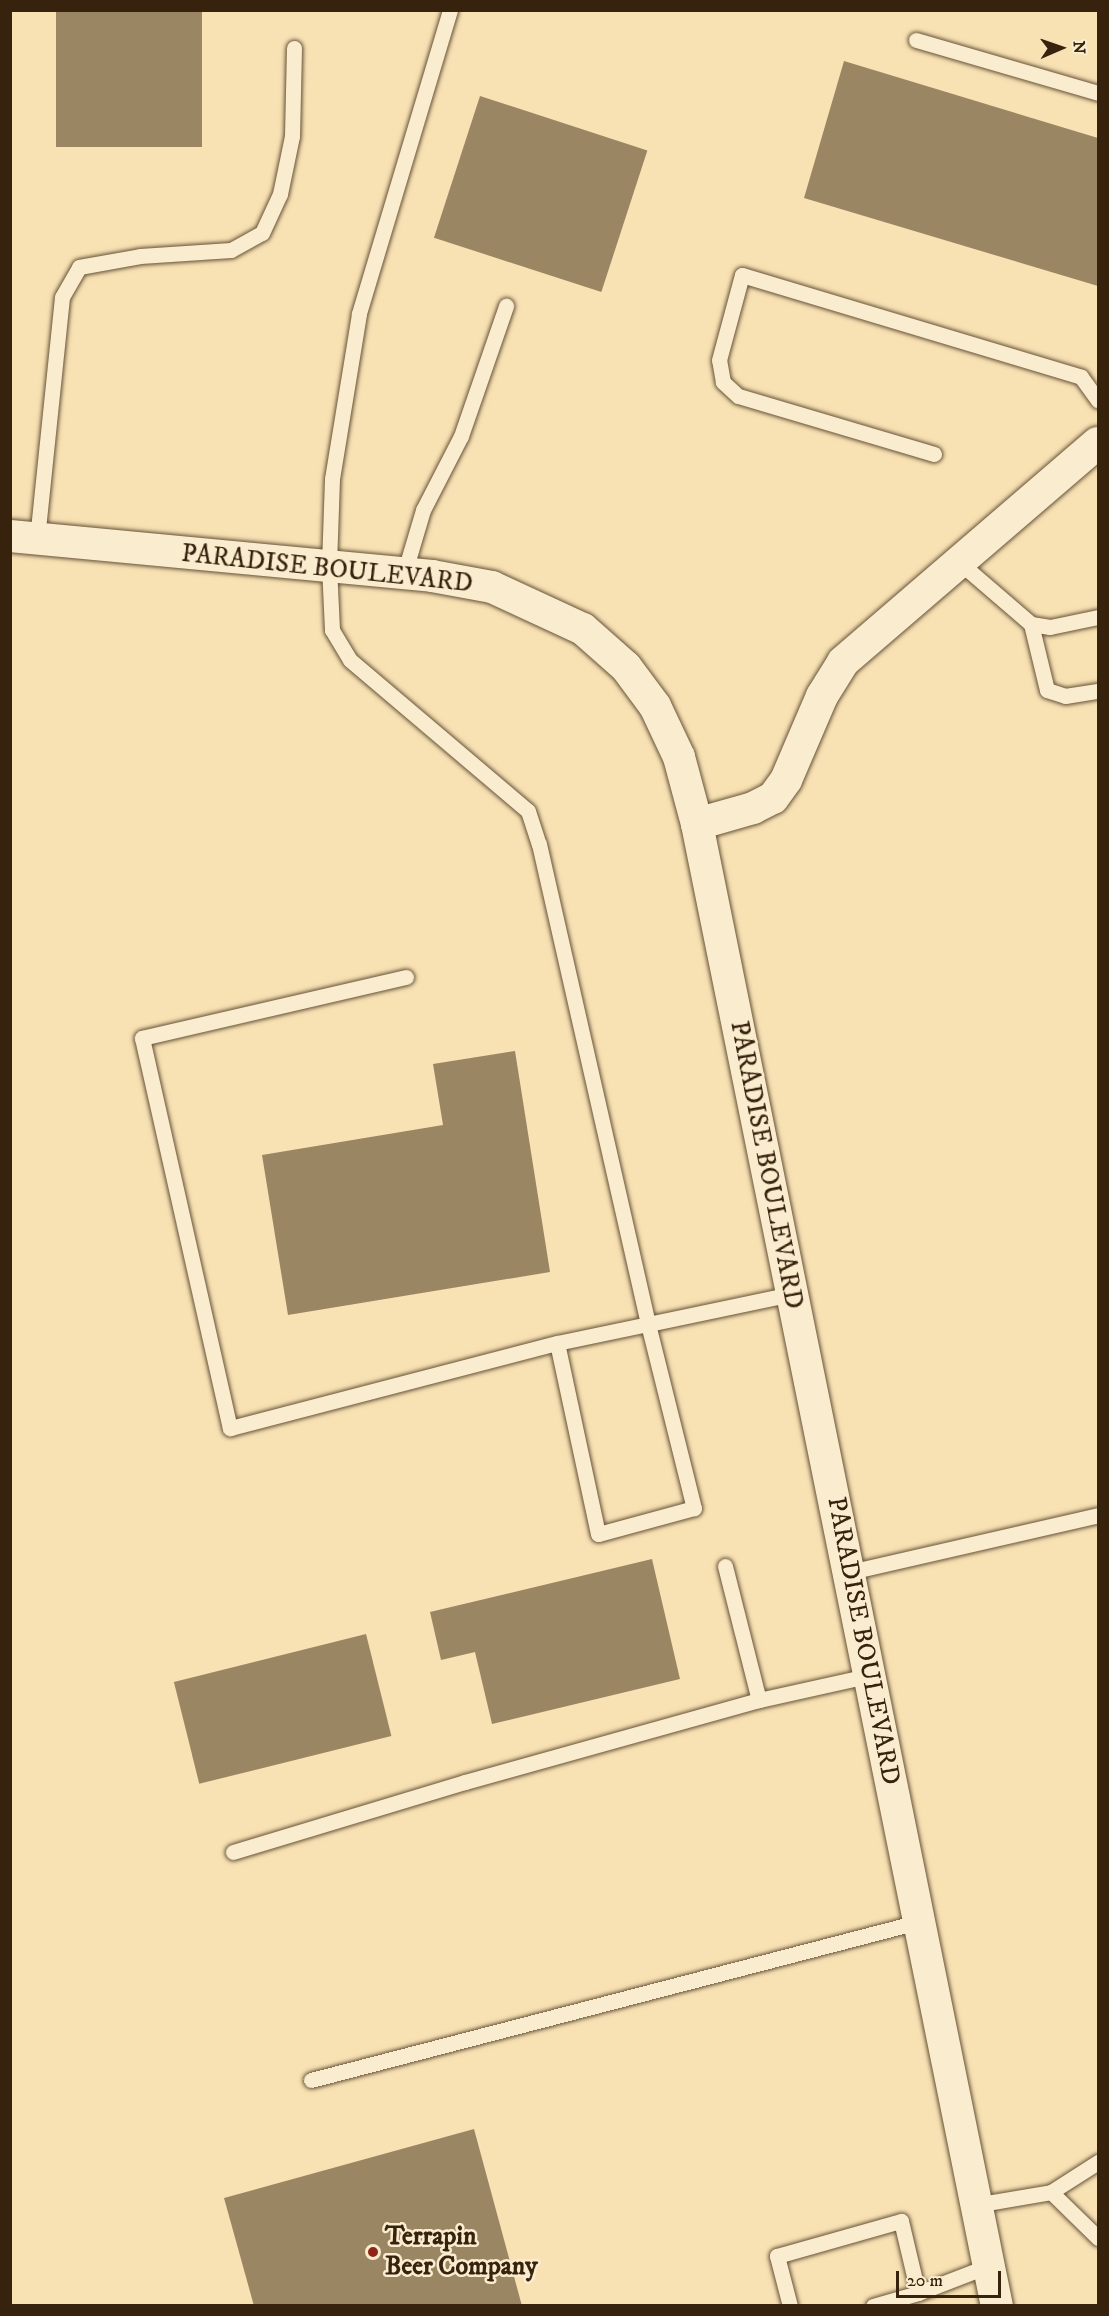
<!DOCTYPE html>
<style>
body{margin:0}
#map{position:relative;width:1109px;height:2316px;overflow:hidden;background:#f8e2b4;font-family:"IM FELL DW Pica",serif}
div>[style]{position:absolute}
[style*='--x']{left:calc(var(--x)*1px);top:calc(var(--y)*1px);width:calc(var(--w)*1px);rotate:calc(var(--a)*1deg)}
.building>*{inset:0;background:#9b8664;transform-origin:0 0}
.roads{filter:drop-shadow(0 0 2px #675238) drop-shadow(0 0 2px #675238)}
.lane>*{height:15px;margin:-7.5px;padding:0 7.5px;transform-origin:7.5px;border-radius:7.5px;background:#faecce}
.street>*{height:32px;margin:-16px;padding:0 16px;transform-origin:16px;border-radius:16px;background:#faecce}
.dots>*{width:16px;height:16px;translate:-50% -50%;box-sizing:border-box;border:3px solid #faecce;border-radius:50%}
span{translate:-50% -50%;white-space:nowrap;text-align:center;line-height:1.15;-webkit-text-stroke:5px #faecce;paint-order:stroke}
.street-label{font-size:26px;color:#37220e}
.poi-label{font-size:26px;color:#37220e;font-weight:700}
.left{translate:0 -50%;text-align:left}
.frame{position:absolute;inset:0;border:12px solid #37220e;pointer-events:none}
.north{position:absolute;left:1031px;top:18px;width:60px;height:60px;-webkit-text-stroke:4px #faecce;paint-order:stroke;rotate:88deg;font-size:16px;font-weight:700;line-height:24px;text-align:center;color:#37220e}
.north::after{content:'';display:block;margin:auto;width:21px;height:27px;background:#37220e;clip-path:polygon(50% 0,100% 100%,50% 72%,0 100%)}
.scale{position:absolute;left:896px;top:2271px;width:105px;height:27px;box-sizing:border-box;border:3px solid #37220e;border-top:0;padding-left:8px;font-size:18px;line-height:21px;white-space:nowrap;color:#37220e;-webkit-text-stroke:4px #faecce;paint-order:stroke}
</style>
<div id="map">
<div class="building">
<i style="left:56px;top:10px;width:146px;height:137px"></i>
<i style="clip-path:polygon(844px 61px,1098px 138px,1098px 286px,804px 198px)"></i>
<i style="left:480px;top:96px;width:176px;height:149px;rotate:18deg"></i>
<i style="clip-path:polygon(515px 1051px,550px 1272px,288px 1315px,262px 1155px,443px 1125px,433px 1064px)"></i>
<i style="clip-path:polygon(652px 1559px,680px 1679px,492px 1724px,475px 1652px,441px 1660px,430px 1612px)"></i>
<i style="left:366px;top:1634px;width:105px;height:198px;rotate:76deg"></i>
<i style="clip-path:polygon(474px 2129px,522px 2306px,254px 2306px,224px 2198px)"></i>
</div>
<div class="roads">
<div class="lane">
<i style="--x:450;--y:10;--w:317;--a:106.7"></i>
<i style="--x:359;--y:314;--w:167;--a:99.3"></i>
<i style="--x:332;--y:479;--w:87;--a:92"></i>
<i style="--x:329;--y:566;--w:64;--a:87.3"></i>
<i style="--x:332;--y:630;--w:35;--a:59"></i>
<i style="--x:350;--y:660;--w:233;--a:40.3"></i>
<i style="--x:528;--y:811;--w:35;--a:72"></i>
<i style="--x:539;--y:844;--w:492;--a:77.2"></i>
<i style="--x:648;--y:1324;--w:190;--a:76"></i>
<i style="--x:694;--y:1508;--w:99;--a:164.8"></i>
<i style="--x:598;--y:1534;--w:195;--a:-102.1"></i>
<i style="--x:557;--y:1343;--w:93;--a:-11.8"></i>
<i style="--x:648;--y:1324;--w:147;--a:-11.8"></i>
<i style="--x:916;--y:40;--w:190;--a:16.2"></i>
<i style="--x:934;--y:454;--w:204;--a:-163.5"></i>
<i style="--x:738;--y:396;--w:21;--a:-137"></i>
<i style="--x:723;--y:382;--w:22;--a:-100"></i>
<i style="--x:719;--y:360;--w:88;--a:-74.9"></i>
<i style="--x:742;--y:275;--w:354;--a:16.7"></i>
<i style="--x:1081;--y:377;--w:29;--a:54"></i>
<i style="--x:37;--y:539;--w:243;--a:-84.1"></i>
<i style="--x:62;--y:297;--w:34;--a:-60"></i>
<i style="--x:79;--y:267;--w:62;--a:-10.2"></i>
<i style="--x:140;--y:256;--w:91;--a:-3.8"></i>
<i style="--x:231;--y:250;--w:35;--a:-29"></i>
<i style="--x:262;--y:233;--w:43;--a:-65.2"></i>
<i style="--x:280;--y:194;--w:59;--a:-78.3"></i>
<i style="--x:292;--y:136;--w:88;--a:-88.7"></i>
<i style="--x:959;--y:562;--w:95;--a:40.7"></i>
<i style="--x:1031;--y:624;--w:19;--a:9"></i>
<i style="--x:1050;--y:627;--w:49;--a:-11.8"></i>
<i style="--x:404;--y:574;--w:67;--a:-73.5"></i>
<i style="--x:423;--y:510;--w:83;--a:-62.8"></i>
<i style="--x:461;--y:436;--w:138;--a:-70.9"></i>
<i style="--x:1031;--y:624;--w:68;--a:76.4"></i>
<i style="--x:1047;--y:690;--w:19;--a:18"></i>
<i style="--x:1065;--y:696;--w:33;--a:-9"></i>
<i style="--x:406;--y:977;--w:271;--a:167"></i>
<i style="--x:142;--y:1038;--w:400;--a:77.3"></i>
<i style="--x:230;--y:1428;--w:338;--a:-14.6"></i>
<i style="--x:725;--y:1566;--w:138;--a:75.8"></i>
<i style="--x:850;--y:1572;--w:254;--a:-12.9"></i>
<i style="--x:233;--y:1852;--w:242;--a:-16.8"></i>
<i style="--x:465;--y:1782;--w:305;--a:-15.6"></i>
<i style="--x:759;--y:1700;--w:116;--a:-12.5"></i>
<i style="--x:311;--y:2080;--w:627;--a:-14.59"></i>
<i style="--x:1051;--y:2192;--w:56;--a:-32.6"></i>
<i style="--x:975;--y:2205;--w:77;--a:-9.7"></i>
<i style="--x:1051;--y:2192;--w:66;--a:44.4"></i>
<i style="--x:790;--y:2306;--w:52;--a:-104.6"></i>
<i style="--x:777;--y:2256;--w:129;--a:-15.8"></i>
<i style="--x:901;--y:2221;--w:74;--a:76.7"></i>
<i style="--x:873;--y:2306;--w:47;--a:-16.1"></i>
<i style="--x:918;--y:2293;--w:75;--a:-21.1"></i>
</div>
<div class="street">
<i style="--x:10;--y:536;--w:424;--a:5.4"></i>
<i style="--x:432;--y:576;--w:61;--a:10.4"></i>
<i style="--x:492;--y:587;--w:100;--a:24.8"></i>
<i style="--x:583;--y:629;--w:57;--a:41.5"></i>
<i style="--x:626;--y:667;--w:49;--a:53.4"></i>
<i style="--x:655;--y:706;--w:56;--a:64.8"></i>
<i style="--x:679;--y:757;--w:69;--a:75"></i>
<i style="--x:697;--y:824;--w:1512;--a:78.56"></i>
<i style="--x:697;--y:824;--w:58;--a:-15.9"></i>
<i style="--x:753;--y:808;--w:22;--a:-27"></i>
<i style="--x:773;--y:798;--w:22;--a:-54"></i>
<i style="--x:786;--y:780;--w:91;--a:-66.8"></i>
<i style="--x:822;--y:696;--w:40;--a:-58"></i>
<i style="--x:843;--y:662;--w:336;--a:-40.7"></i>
</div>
</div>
<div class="dots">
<i style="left:373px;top:2252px;background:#8f2418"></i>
</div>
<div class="street-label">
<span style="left:327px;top:569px;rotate:6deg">PARADISE BOULEVARD</span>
<span style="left:766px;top:1165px;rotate:79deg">PARADISE BOULEVARD</span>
<span style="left:863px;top:1641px;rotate:79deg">PARADISE BOULEVARD</span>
</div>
<div class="poi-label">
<span class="left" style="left:385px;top:2252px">Terrapin<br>Beer Company</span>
</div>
<div class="frame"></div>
<div class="north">N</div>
<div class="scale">20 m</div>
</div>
